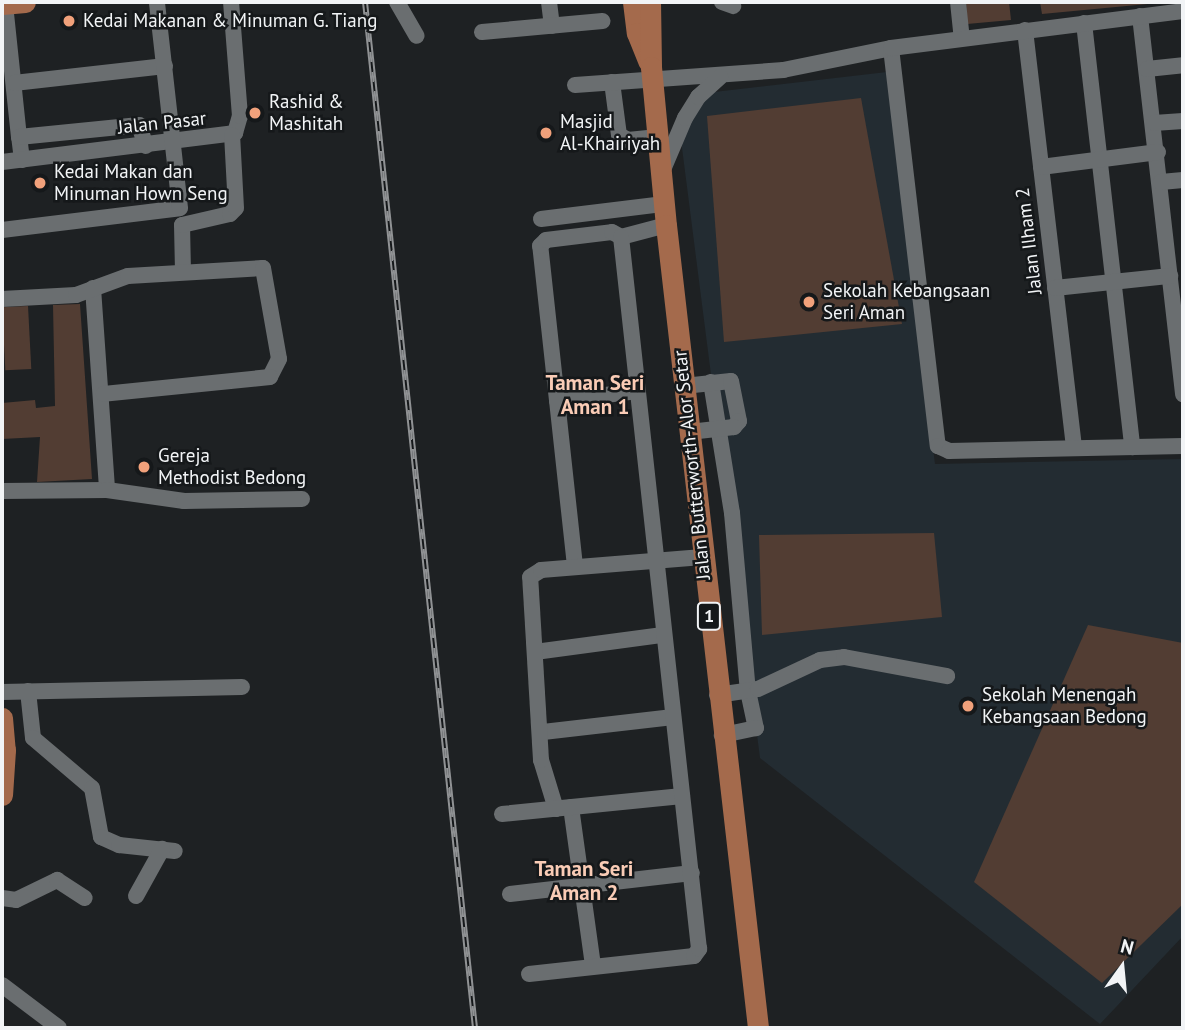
<!DOCTYPE html>
<style>
body{margin:0}
#map{position:relative;width:1185px;height:1030px;overflow:hidden;background:#1e2123;font-family:"PT Sans",sans-serif}
div>[style]{position:absolute}
[style*='--x']{left:calc(var(--x)*1px);top:calc(var(--y)*1px);width:calc(var(--w)*1px);rotate:calc(var(--a)*1deg)}
.built>*{inset:0;background:#232c32}
.green>*{inset:0;background:#523d33;transform-origin:0 0}
.path>*{height:2px;margin-top:-1px;transform-origin:0;background:repeating-linear-gradient(90deg,#626567 0 3.5px,transparent 0 8.5px)}
.minor>*{height:16px;margin:-8px;padding:0 8px;transform-origin:8px;border-radius:8px;background:#6a6e70}
.major>*{height:21px;margin:-10.5px;padding:0 10.5px;transform-origin:10.5px;border-radius:10.5px;background:#a46a4c}
.rail>*{height:6px;margin-top:-3px;transform-origin:0;background:repeating-linear-gradient(90deg,#15181a 0 10px,#909294 0 20px);box-sizing:border-box;border-block:2px solid #909294}
.dots>*{width:19px;height:19px;translate:-50% -50%;box-sizing:border-box;border:4px solid #15181a;border-radius:50%}
span{translate:-50% -50%;white-space:nowrap;text-align:center;line-height:1.15;-webkit-text-stroke:5px #15181a;paint-order:stroke}
.shield-label span{padding:2px 5px;background:#15181a;border:2px solid;border-radius:5px;-webkit-text-stroke-width:0}
.shield-label{font-size:18px;color:#f2f4f6;font-weight:700}
.poi-label{font-size:19px;color:#f2f4f6}
.left{translate:0 -50%;text-align:left}
.street-label{font-size:19px;color:#f2f4f6}
.neighbourhood-label{font-size:21px;color:#faccb6;font-weight:700}
.frame{position:absolute;inset:0;border:4px solid #f2f4f6;pointer-events:none}
.north{position:absolute;left:1087px;top:932px;width:70px;height:70px;-webkit-text-stroke:5px #15181a;paint-order:stroke;rotate:15deg;font-size:19px;font-weight:700;line-height:28px;text-align:center;color:#f2f4f6}
.north::after{content:'';display:block;margin:auto;width:24px;height:32px;background:#f2f4f6;clip-path:polygon(50% 0,100% 100%,50% 72%,0 100%)}
</style>
<div id="map">
<div class="built">
<i style="clip-path:polygon(887px 72px,935px 464px,1183px 459px,1183px 936px,1100px 1024px,760px 758px,681px 140px,696px 105px,714px 92px)"></i>
</div>
<div class="green">
<i style="clip-path:polygon(966px 2px,1009px 2px,1011px 20px,967px 24px)"></i>
<i style="clip-path:polygon(1040px 2px,1158px 2px,1158px 3px,1042px 14px)"></i>
<i style="clip-path:polygon(861px 98px,902px 324px,724px 342px,707px 116px)"></i>
<i style="clip-path:polygon(80px 304px,92px 479px,37px 482px,40px 437px,2px 439px,2px 403px,35px 400px,36px 408px,55px 406px,53px 305px)"></i>
<i style="left:28px;top:306px;width:63px;height:26px;rotate:87deg"></i>
<i style="clip-path:polygon(934px 533px,942px 617px,762px 635px,759px 535px)"></i>
<i style="clip-path:polygon(1088px 625px,1183px 643px,1183px 904px,1102px 983px,974px 882px)"></i>
</div>
<div class="path">
<i style="--x:1084;--y:2;--w:17;--a:0"></i>
<i style="--x:1108;--y:2;--w:14;--a:0"></i>
</div>
<div class="minor">
<i style="--x:397;--y:2;--w:39;--a:60"></i>
<i style="--x:549;--y:2;--w:24;--a:83"></i>
<i style="--x:722;--y:2;--w:12;--a:20"></i>
<i style="--x:958;--y:2;--w:36;--a:84"></i>
<i style="--x:5;--y:4;--w:134;--a:84"></i>
<i style="--x:1140;--y:16;--w:381;--a:83.5"></i>
<i style="--x:1084;--y:23;--w:427;--a:83.5"></i>
<i style="--x:1025;--y:30;--w:420;--a:83.3"></i>
<i style="--x:482;--y:32;--w:121;--a:-5.2"></i>
<i style="--x:891;--y:48;--w:401;--a:83.3"></i>
<i style="--x:938;--y:446;--w:12;--a:24"></i>
<i style="--x:949;--y:451;--w:234;--a:-1.2"></i>
<i style="--x:1147;--y:69;--w:36;--a:-6"></i>
<i style="--x:612;--y:82;--w:53;--a:82.5"></i>
<i style="--x:619;--y:135;--w:10;--a:29"></i>
<i style="--x:628;--y:140;--w:30;--a:-6"></i>
<i style="--x:14;--y:83;--w:152;--a:-6.4"></i>
<i style="--x:575;--y:85;--w:209;--a:-4.1"></i>
<i style="--x:783;--y:70;--w:110;--a:-11.5"></i>
<i style="--x:891;--y:48;--w:294;--a:-7.2"></i>
<i style="--x:1154;--y:123;--w:29;--a:-4"></i>
<i style="--x:22;--y:160;--w:23;--a:-97"></i>
<i style="--x:19;--y:137;--w:121;--a:-5.7"></i>
<i style="--x:139;--y:125;--w:22;--a:72"></i>
<i style="--x:2;--y:162;--w:235;--a:-7.1"></i>
<i style="--x:235;--y:133;--w:18;--a:-74"></i>
<i style="--x:240;--y:116;--w:114;--a:-94.5"></i>
<i style="--x:1041;--y:167;--w:118;--a:-7.3"></i>
<i style="--x:662;--y:172;--w:59;--a:-66.9"></i>
<i style="--x:685;--y:118;--w:25;--a:-58"></i>
<i style="--x:698;--y:97;--w:30;--a:-42"></i>
<i style="--x:1161;--y:182;--w:22;--a:-5"></i>
<i style="--x:541;--y:219;--w:124;--a:-7"></i>
<i style="--x:2;--y:230;--w:179;--a:-7"></i>
<i style="--x:180;--y:208;--w:207;--a:-96.4"></i>
<i style="--x:183;--y:272;--w:47;--a:-91.2"></i>
<i style="--x:182;--y:225;--w:49;--a:-12.9"></i>
<i style="--x:230;--y:214;--w:8;--a:-45"></i>
<i style="--x:236;--y:208;--w:73;--a:-93.1"></i>
<i style="--x:93;--y:288;--w:202;--a:86"></i>
<i style="--x:1055;--y:288;--w:116;--a:-6"></i>
<i style="--x:2;--y:299;--w:74;--a:-3.1"></i>
<i style="--x:76;--y:295;--w:55;--a:-20.1"></i>
<i style="--x:128;--y:276;--w:135;--a:-3.4"></i>
<i style="--x:263;--y:268;--w:92;--a:80"></i>
<i style="--x:279;--y:359;--w:20;--a:117"></i>
<i style="--x:270;--y:377;--w:167;--a:174.2"></i>
<i style="--x:711;--y:382;--w:133;--a:80.9"></i>
<i style="--x:732;--y:513;--w:179;--a:84.9"></i>
<i style="--x:748;--y:691;--w:38;--a:78"></i>
<i style="--x:756;--y:728;--w:35;--a:168"></i>
<i style="--x:684;--y:386;--w:47;--a:-6.1"></i>
<i style="--x:731;--y:381;--w:41;--a:78.7"></i>
<i style="--x:739;--y:421;--w:8;--a:130"></i>
<i style="--x:734;--y:427;--w:45;--a:173.7"></i>
<i style="--x:557;--y:401;--w:81;--a:-7.1"></i>
<i style="--x:2;--y:491;--w:105;--a:-0.5"></i>
<i style="--x:107;--y:490;--w:78;--a:8.1"></i>
<i style="--x:184;--y:501;--w:118;--a:-1"></i>
<i style="--x:575;--y:566;--w:322;--a:-96.2"></i>
<i style="--x:540;--y:246;--w:8;--a:-45"></i>
<i style="--x:546;--y:240;--w:66;--a:-6.9"></i>
<i style="--x:612;--y:232;--w:10;--a:29"></i>
<i style="--x:621;--y:237;--w:47;--a:-14.9"></i>
<i style="--x:535;--y:652;--w:129;--a:-7.6"></i>
<i style="--x:28;--y:691;--w:47;--a:83.9"></i>
<i style="--x:33;--y:738;--w:77;--a:40.3"></i>
<i style="--x:92;--y:788;--w:50;--a:79.6"></i>
<i style="--x:101;--y:837;--w:20;--a:24"></i>
<i style="--x:119;--y:845;--w:56;--a:6.1"></i>
<i style="--x:2;--y:692;--w:240;--a:-1.2"></i>
<i style="--x:717;--y:695;--w:41;--a:-8.3"></i>
<i style="--x:758;--y:689;--w:68;--a:-25.1"></i>
<i style="--x:820;--y:660;--w:24;--a:-7"></i>
<i style="--x:844;--y:657;--w:105;--a:10.5"></i>
<i style="--x:543;--y:732;--w:131;--a:-6.6"></i>
<i style="--x:571;--y:807;--w:160;--a:82.1"></i>
<i style="--x:556;--y:809;--w:51;--a:-107"></i>
<i style="--x:541;--y:760;--w:183;--a:-93.4"></i>
<i style="--x:530;--y:577;--w:13;--a:-32"></i>
<i style="--x:541;--y:570;--w:162;--a:-4.6"></i>
<i style="--x:502;--y:814;--w:181;--a:-5.7"></i>
<i style="--x:510;--y:894;--w:183;--a:-6.6"></i>
<i style="--x:136;--y:896;--w:54;--a:-61"></i>
<i style="--x:2;--y:898;--w:14;--a:8"></i>
<i style="--x:16;--y:900;--w:46;--a:-26"></i>
<i style="--x:57;--y:880;--w:33;--a:33"></i>
<i style="--x:529;--y:974;--w:166;--a:-6.2"></i>
<i style="--x:694;--y:956;--w:9;--a:-54"></i>
<i style="--x:699;--y:949;--w:716;--a:-96.25"></i>
<i style="--x:2;--y:985;--w:71;--a:37"></i>
</div>
<div class="major">
<i style="--x:633;--y:2;--w:31;--a:83"></i>
<i style="--x:637;--y:33;--w:31;--a:68"></i>
<i style="--x:650;--y:2;--w:65;--a:89.1"></i>
<i style="--x:651;--y:67;--w:159;--a:84.6"></i>
<i style="--x:666;--y:225;--w:808;--a:83.46"></i>
<i style="--x:2;--y:4;--w:23;--a:-5"></i>
<i style="--x:2;--y:718;--w:32;--a:85"></i>
<i style="--x:5;--y:750;--w:45;--a:93.8"></i>
</div>
<div class="rail">
<i style="--x:365;--y:2;--w:1032;--a:83.88"></i>
</div>
<div class="dots">
<i style="left:69px;top:21px;background:#f1a17b"></i>
<i style="left:255px;top:113px;background:#f1a17b"></i>
<i style="left:546px;top:133px;background:#f1a17b"></i>
<i style="left:40px;top:183px;background:#f1a17b"></i>
<i style="left:809px;top:302px;background:#f1a17b"></i>
<i style="left:144px;top:467px;background:#f1a17b"></i>
<i style="left:968px;top:706px;background:#f1a17b"></i>
</div>
<div class="shield-label">
<span style="left:709px;top:616px">1</span>
</div>
<div class="poi-label">
<span class="left" style="left:83px;top:21px">Kedai Makanan &amp; Minuman G. Tiang</span>
<span class="left" style="left:269px;top:113px">Rashid &amp;<br>Mashitah</span>
<span class="left" style="left:560px;top:133px">Masjid<br>Al-Khairiyah</span>
<span class="left" style="left:54px;top:183px">Kedai Makan dan<br>Minuman Hown Seng</span>
<span class="left" style="left:823px;top:302px">Sekolah Kebangsaan<br>Seri Aman</span>
<span class="left" style="left:158px;top:467px">Gereja<br>Methodist Bedong</span>
<span class="left" style="left:982px;top:706px">Sekolah Menengah<br>Kebangsaan Bedong</span>
</div>
<div class="street-label">
<span style="left:162px;top:123px;rotate:-6deg">Jalan Pasar</span>
<span style="left:1029px;top:241px;rotate:-97deg">Jalan Ilham 2</span>
<span style="left:692px;top:465px;rotate:-96deg">Jalan Butterworth-Alor Setar</span>
</div>
<div class="neighbourhood-label">
<span style="left:595px;top:395px">Taman Seri<br>Aman 1</span>
<span style="left:584px;top:881px">Taman Seri<br>Aman 2</span>
</div>
<div class="frame"></div>
<div class="north">N</div>
</div>
